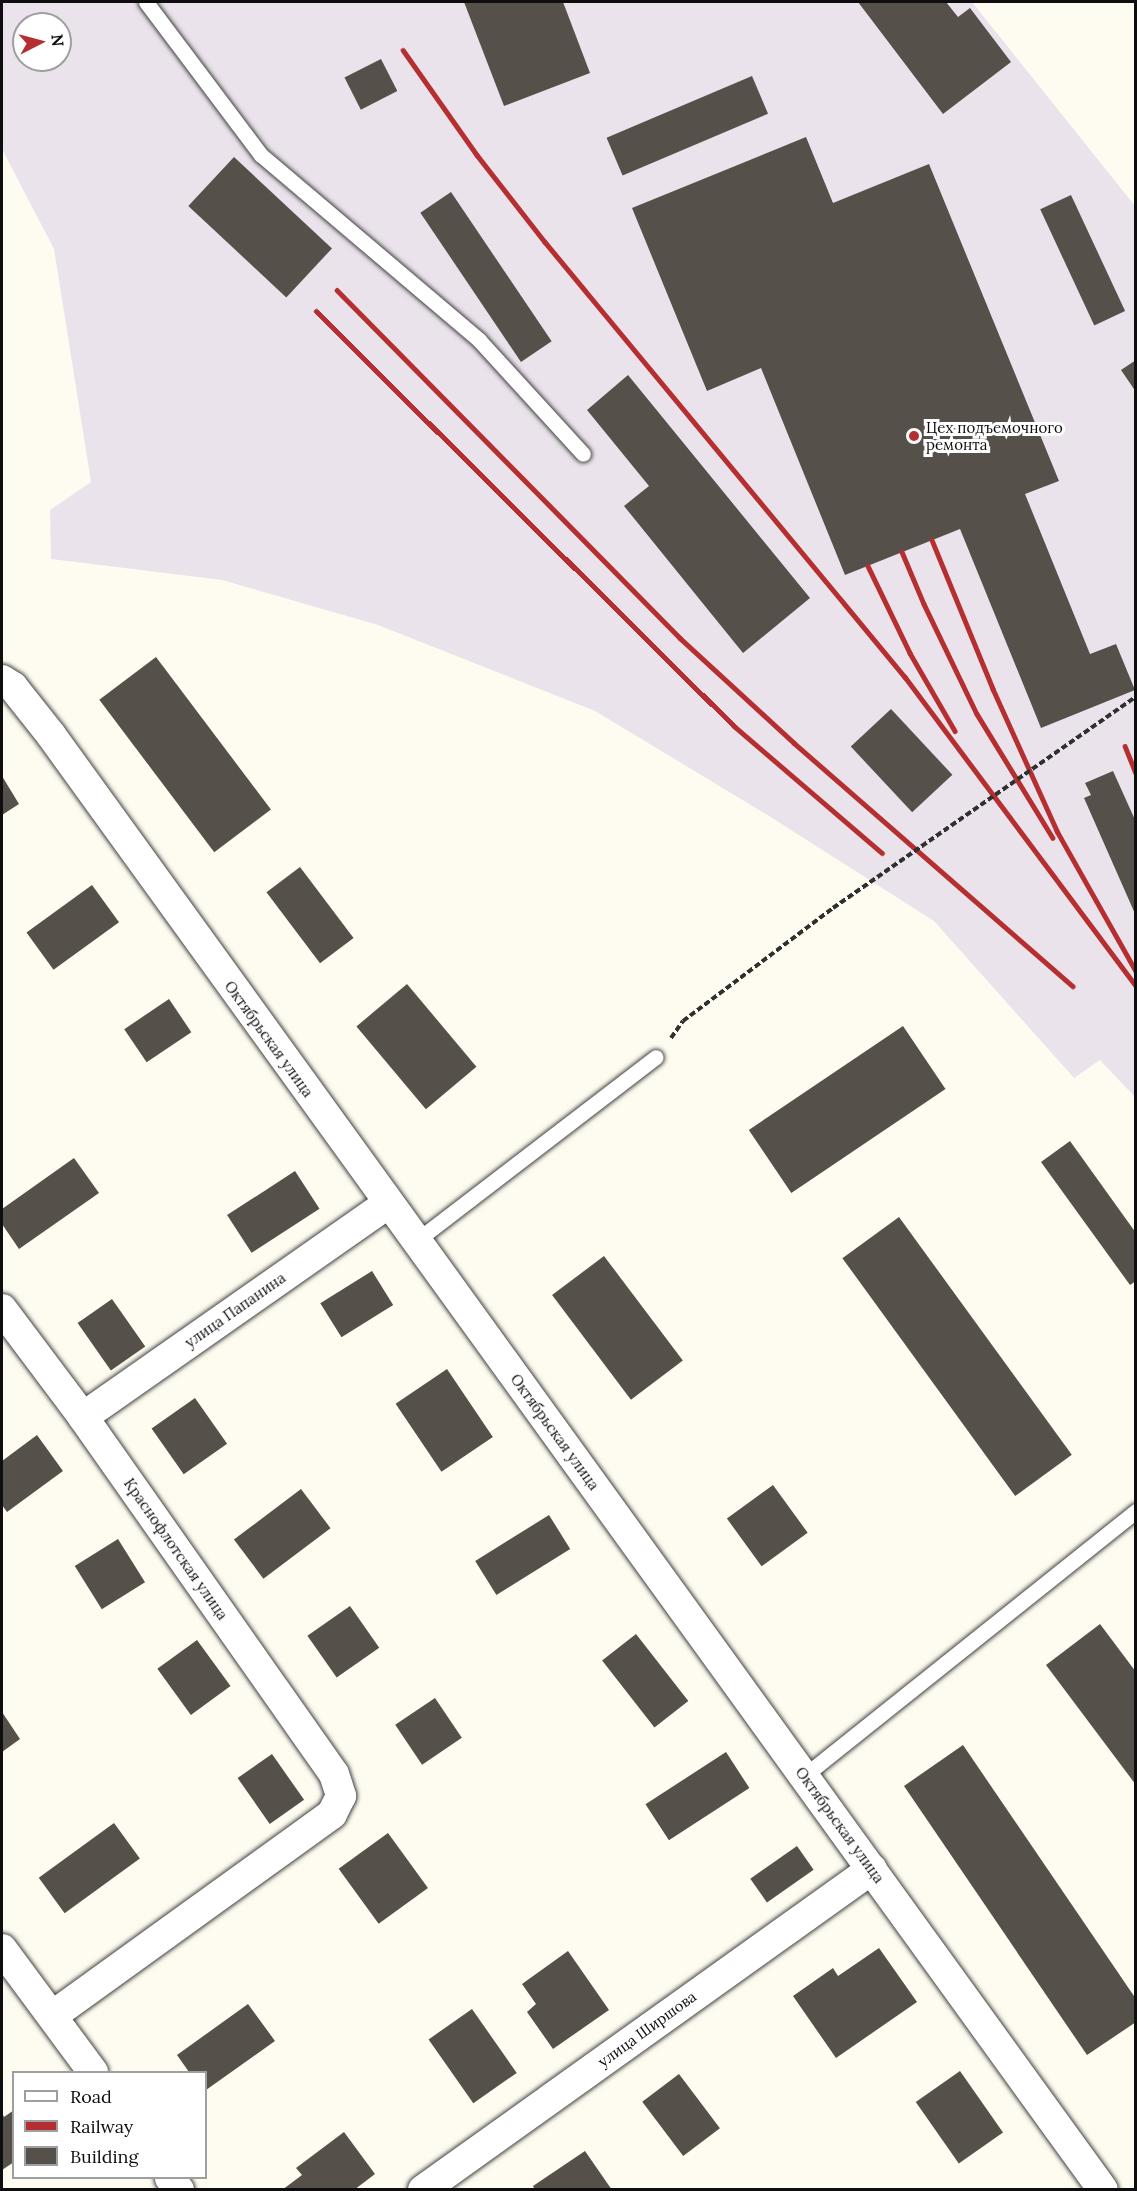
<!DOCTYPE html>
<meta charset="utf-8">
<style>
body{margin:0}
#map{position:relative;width:1137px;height:2191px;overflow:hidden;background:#fefcf0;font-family:Lora,serif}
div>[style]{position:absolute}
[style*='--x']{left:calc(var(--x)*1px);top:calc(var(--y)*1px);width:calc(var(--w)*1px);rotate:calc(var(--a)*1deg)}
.industrial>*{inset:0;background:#ebe3ec}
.building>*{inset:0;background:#56504b;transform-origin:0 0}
.path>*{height:4px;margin-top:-2px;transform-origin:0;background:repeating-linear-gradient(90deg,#303030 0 6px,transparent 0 9px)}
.roads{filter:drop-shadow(0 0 2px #414141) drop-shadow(0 0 2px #414141)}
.lane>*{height:15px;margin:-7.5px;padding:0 7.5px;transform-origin:7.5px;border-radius:7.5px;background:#fff}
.street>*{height:30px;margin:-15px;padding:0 15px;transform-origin:15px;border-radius:15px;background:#fff}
.rail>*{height:4.5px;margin:-2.25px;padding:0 2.25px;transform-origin:2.25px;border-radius:2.25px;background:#b52f30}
.path-bridge>*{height:4px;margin-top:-2px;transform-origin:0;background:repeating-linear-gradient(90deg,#303030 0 6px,transparent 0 9px)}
.dots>*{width:16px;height:16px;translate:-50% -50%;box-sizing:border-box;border:3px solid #fff;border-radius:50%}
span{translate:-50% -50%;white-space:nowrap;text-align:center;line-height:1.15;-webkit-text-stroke:6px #fff;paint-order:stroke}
.poi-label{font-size:15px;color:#0e0e0e}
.left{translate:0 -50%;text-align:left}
.street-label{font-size:15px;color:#0e0e0e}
.frame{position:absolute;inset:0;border:3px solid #0e0e0e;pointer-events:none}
.legend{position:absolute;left:12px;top:2071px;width:195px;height:108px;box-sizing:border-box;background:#fff;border:2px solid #9f9f9f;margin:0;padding:8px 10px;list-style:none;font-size:18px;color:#0e0e0e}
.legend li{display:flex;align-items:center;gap:12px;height:30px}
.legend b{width:30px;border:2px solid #9f9f9f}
.north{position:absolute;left:12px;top:12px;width:60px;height:60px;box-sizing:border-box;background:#fff;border:2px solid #9f9f9f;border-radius:50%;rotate:84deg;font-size:16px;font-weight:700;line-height:24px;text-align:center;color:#0e0e0e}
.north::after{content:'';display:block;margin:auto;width:21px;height:27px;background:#b52f30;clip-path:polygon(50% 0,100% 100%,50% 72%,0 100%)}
</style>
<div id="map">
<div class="industrial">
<i style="clip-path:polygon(evenodd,2px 2px,972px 2px,1135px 206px,1135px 1097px,1100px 1060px,1074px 1078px,934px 921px,769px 816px,595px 711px,378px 625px,222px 580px,51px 559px,50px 510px,91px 482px,54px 249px,2px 149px,2px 2px,24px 24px,60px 24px,60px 60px,24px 60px,24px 24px)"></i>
</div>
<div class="building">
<i style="clip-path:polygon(464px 2px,563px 2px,590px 73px,504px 106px)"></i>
<i style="clip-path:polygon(858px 2px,946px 2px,958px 17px,970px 8px,1011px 62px,943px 114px)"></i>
<i style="left:381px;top:59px;width:36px;height:41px;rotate:63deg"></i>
<i style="left:752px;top:76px;width:41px;height:158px;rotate:67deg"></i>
<i style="clip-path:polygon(806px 137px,833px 203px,929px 164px,1059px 481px,1025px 494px,1090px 654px,1116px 644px,1135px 690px,1041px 728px,960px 529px,845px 575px,761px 368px,707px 391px,632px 208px)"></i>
<i style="left:234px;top:157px;width:134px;height:67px;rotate:43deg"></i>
<i style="left:451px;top:192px;width:180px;height:37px;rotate:56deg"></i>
<i style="left:1071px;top:195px;width:128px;height:34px;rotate:65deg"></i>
<i style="clip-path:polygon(1136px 360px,1136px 392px,1121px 370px)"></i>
<i style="clip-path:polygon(628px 375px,810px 598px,743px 653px,624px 506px,649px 486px,587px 410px)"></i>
<i style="left:156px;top:657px;width:191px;height:71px;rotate:53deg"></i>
<i style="left:891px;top:709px;width:90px;height:55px;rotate:47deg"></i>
<i style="clip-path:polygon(1113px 771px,1136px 822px,1136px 916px,1084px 798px,1091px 795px,1085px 783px)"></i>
<i style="clip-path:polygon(2px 776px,19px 804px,2px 815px)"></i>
<i style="left:300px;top:867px;width:89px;height:42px;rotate:53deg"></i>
<i style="left:92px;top:885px;width:46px;height:81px;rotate:54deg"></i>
<i style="left:407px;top:984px;width:108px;height:66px;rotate:50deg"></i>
<i style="left:169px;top:999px;width:40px;height:54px;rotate:56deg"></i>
<i style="left:903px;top:1026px;width:76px;height:186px;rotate:56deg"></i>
<i style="clip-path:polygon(1070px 1141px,1136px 1233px,1136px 1281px,1130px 1285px,1041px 1162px)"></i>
<i style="clip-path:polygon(74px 1158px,99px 1193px,19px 1249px,2px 1224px,2px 1209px)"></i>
<i style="left:295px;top:1171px;width:45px;height:81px;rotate:57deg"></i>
<i style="left:899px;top:1217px;width:294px;height:70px;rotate:54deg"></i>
<i style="left:604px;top:1256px;width:131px;height:65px;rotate:53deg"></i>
<i style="left:372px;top:1271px;width:40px;height:61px;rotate:58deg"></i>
<i style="left:112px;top:1299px;width:58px;height:42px;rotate:55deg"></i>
<i style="left:447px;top:1369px;width:82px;height:62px;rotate:56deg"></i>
<i style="left:195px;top:1398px;width:56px;height:53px;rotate:55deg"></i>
<i style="clip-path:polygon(37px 1435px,63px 1471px,7px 1512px,2px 1505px,2px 1461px)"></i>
<i style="left:773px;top:1485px;width:59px;height:57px;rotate:54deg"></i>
<i style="left:301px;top:1489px;width:49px;height:84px;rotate:53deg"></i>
<i style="left:549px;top:1515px;width:40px;height:87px;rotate:58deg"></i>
<i style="left:118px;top:1539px;width:51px;height:51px;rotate:58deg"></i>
<i style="left:350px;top:1606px;width:51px;height:52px;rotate:55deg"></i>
<i style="clip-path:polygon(1100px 1624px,1136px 1672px,1136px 1785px,1046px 1665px)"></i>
<i style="left:636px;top:1634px;width:85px;height:43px;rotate:52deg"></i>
<i style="left:197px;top:1640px;width:57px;height:49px;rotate:54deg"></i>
<i style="left:435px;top:1698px;width:48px;height:48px;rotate:56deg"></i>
<i style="clip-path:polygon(2px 1712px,20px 1739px,2px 1752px)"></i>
<i style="clip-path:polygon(963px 1745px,1136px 1999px,1136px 2022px,1087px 2055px,904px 1786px)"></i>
<i style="left:726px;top:1752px;width:43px;height:96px;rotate:57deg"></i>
<i style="left:272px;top:1754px;width:56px;height:42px;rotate:55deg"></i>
<i style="left:114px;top:1823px;width:44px;height:93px;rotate:54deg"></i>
<i style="left:388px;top:1833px;width:68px;height:61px;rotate:54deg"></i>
<i style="left:797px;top:1846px;width:29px;height:57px;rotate:55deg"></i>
<i style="clip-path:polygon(879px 1948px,917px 2002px,836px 2058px,793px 1996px,833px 1968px,838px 1976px)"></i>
<i style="clip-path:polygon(568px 1951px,609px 2010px,553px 2049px,527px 2012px,536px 2004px,522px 1984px)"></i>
<i style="clip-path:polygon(248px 2004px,275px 2041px,206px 2090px,206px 2072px,189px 2072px,177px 2055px)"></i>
<i style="left:472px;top:2009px;width:78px;height:53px;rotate:55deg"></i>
<i style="left:960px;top:2071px;width:75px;height:54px;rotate:55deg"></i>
<i style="left:679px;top:2074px;width:68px;height:46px;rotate:53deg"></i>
<i style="clip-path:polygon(14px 2110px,14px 2162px,2px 2170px,2px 2113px,4px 2117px)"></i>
<i style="clip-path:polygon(344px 2132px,375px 2174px,354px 2190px,282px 2190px,302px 2175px,296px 2168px)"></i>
<i style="clip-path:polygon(585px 2151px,612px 2190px,535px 2190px,533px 2186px)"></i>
</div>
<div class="path">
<i style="--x:671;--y:1038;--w:21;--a:-55"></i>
<i style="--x:683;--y:1021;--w:188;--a:-37"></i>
</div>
<div class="roads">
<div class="lane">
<i style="--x:146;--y:2;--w:191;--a:53.1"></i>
<i style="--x:261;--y:155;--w:286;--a:40.3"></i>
<i style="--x:479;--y:340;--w:154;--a:47.6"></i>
<i style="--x:416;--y:1241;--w:302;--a:-37.5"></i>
<i style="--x:804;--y:1776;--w:425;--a:-38.6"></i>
</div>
<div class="street">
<i style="--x:2;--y:680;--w:13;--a:32"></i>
<i style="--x:13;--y:687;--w:61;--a:51.6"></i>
<i style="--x:51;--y:735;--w:1795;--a:54.13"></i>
<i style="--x:2;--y:1309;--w:135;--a:53.1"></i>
<i style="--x:83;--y:1417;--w:436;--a:54.9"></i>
<i style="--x:334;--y:1774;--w:23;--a:72"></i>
<i style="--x:341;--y:1796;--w:20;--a:117"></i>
<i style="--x:332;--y:1814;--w:345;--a:144.2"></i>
<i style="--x:83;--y:1417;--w:371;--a:-35"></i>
<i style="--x:2;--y:1949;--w:153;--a:53.5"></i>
<i style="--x:170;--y:2178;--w:15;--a:53"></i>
<i style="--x:423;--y:2190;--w:552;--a:-35.56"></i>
</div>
</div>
<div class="rail">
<i style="--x:403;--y:50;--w:128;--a:54.8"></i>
<i style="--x:477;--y:155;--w:110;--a:52"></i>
<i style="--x:545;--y:242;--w:565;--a:50.39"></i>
<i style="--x:905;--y:677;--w:386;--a:53.2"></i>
<i style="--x:337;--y:290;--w:489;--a:45.4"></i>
<i style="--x:680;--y:638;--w:155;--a:42.6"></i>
<i style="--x:794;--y:743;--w:370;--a:41.1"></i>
<i style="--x:316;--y:311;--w:589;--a:44.79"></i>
<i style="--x:734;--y:726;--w:195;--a:40.6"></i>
<i style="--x:932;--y:540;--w:161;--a:67.7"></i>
<i style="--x:993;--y:689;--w:156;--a:65.7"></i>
<i style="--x:1057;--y:831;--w:161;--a:60.6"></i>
<i style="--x:902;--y:552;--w:56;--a:67.1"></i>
<i style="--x:924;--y:604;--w:122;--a:64.3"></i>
<i style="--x:977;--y:714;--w:145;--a:58.5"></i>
<i style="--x:868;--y:566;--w:97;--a:64.2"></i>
<i style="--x:910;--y:653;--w:90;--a:60"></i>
<i style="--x:1125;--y:746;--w:29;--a:68"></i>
</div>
<div class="path-bridge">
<i style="--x:833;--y:908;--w:369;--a:-34.9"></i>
</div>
<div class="dots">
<i style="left:914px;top:436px;background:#b52f30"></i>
</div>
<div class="poi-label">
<span class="left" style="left:926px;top:436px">Цех подъемочного<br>ремонта</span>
</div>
<div class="street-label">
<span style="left:269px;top:1039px;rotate:54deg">Октябрьская улица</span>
<span style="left:235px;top:1310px;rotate:-35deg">улица Папанина</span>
<span style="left:555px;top:1432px;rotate:54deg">Октябрьская улица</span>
<span style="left:176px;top:1549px;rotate:55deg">Краснофлотская улица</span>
<span style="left:840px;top:1825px;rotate:54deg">Октябрьская улица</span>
<span style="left:647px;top:2029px;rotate:-36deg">улица Ширшова</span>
</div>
<div class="frame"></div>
<ul class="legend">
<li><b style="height:8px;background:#fff"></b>Road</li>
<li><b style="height:8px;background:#b52f30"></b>Railway</li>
<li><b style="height:16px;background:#56504b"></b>Building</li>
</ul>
<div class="north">N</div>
</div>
